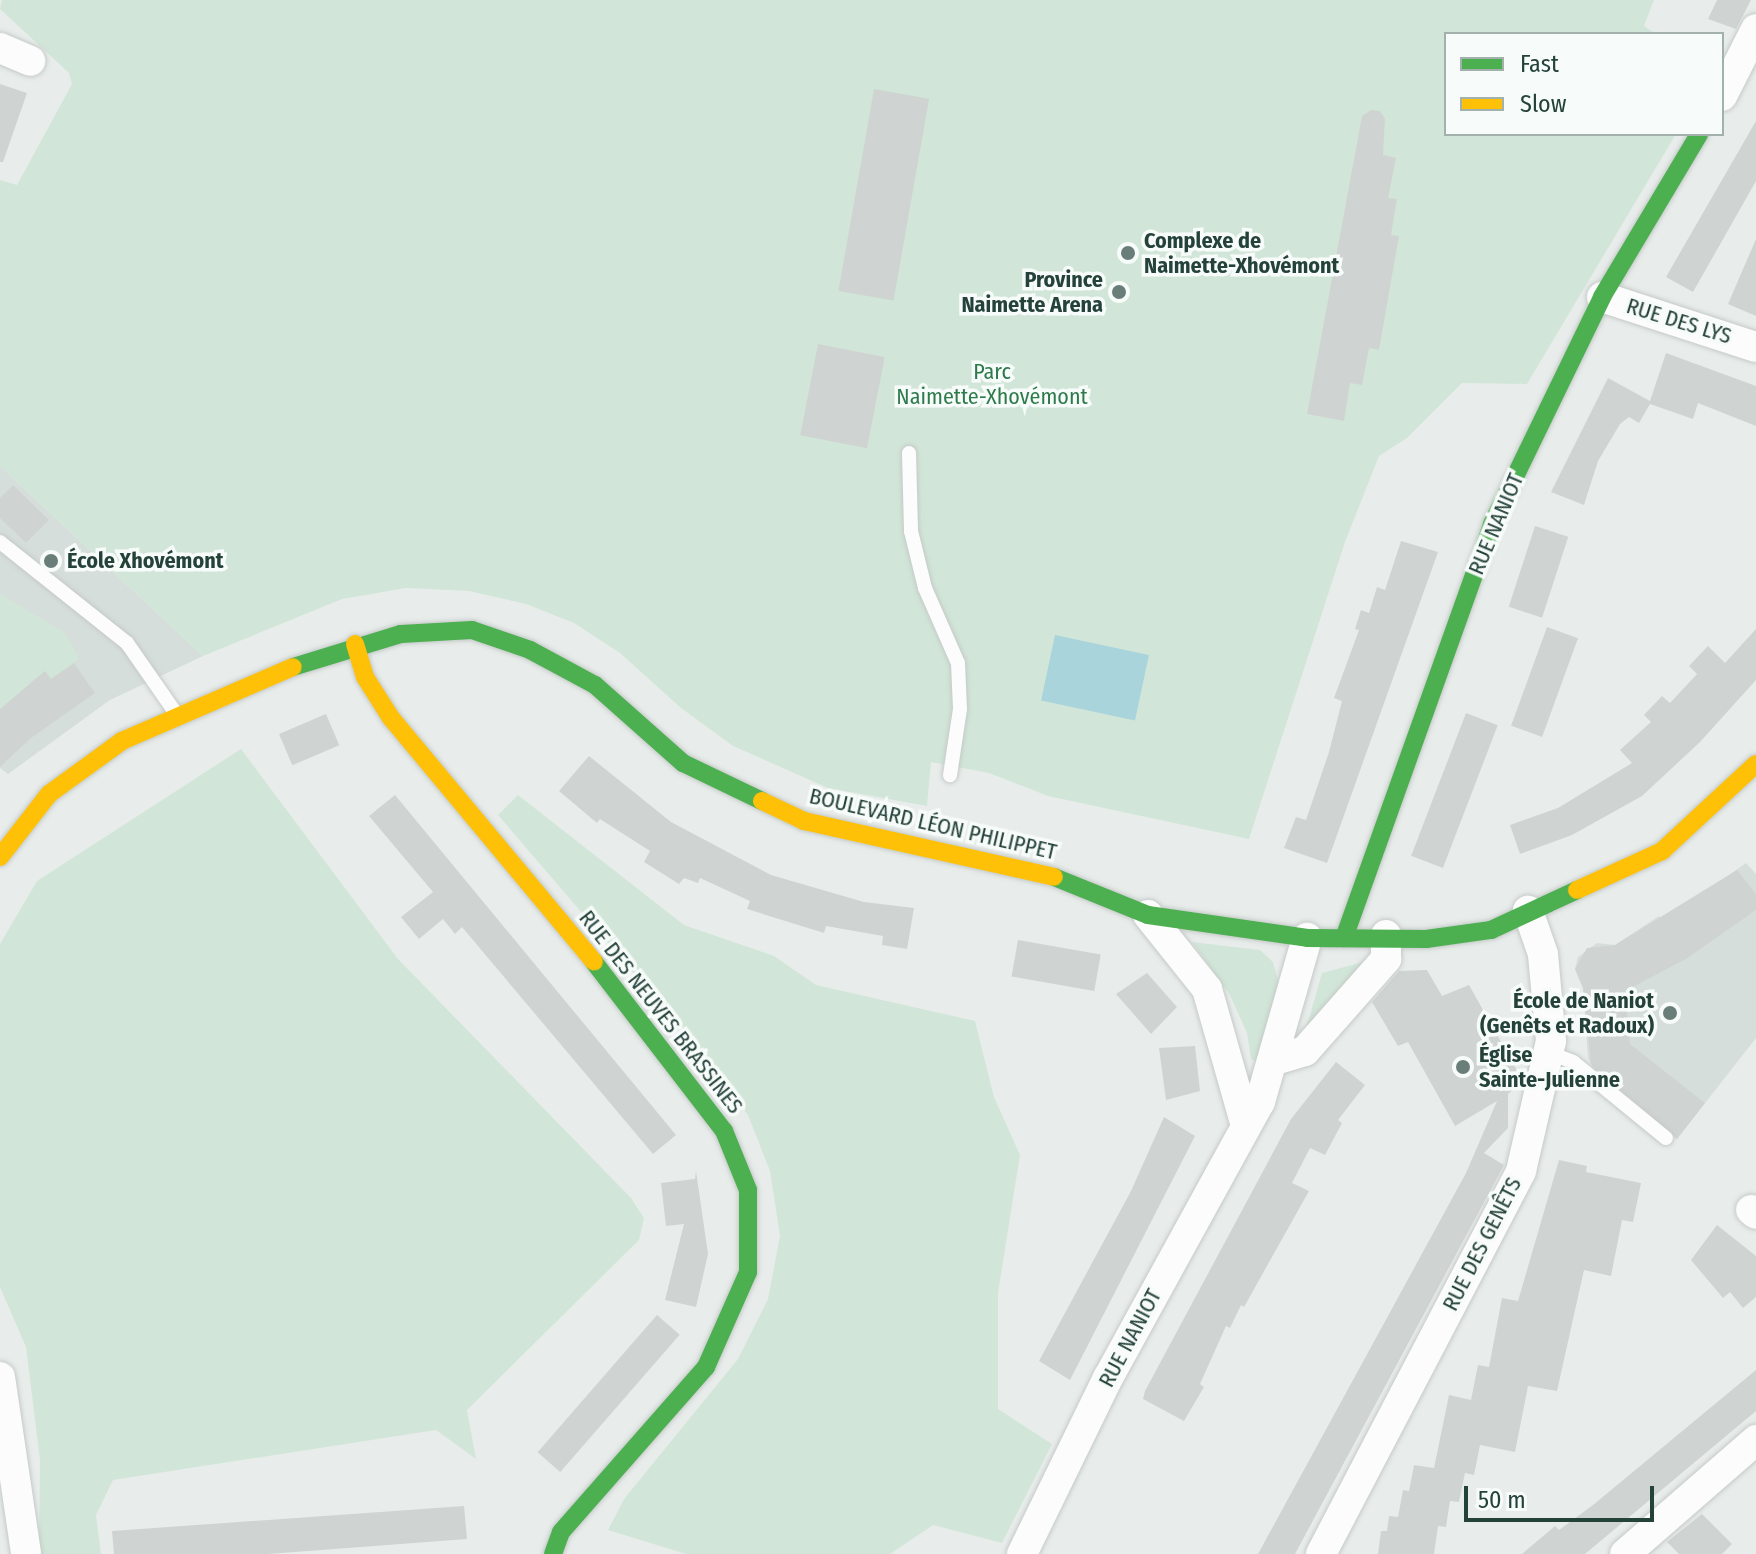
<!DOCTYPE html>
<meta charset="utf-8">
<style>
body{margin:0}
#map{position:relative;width:1756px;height:1554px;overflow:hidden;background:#e8edeb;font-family:"Fira Sans Condensed",sans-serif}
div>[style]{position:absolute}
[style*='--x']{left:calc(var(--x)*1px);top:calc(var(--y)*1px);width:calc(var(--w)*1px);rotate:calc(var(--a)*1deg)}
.built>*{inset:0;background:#d6dedb}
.green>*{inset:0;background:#d1e6d8}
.water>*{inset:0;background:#a9d4db;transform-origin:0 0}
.building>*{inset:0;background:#cfd4d2;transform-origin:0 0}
.roads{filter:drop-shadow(0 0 2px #c5cac8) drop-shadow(0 0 2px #c5cac8)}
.lane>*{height:14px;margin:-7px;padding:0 7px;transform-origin:7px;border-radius:7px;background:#fcfcfc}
.street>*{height:30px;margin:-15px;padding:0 15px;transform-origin:15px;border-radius:15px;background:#fcfcfc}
.fast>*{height:18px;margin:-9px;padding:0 9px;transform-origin:9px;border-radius:9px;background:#4caf50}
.slow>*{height:18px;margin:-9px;padding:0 9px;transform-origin:9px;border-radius:9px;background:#ffc107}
.dots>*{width:22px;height:22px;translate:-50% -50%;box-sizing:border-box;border:4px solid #f7fbf9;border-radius:50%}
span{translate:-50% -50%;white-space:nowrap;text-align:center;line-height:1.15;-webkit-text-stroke:7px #f7fbf9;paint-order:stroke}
.poi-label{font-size:22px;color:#24423a;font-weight:700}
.left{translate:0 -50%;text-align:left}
.right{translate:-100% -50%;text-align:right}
.street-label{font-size:22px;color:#24423a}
.park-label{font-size:22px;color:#2d7a4b}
.legend{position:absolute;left:1444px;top:32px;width:280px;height:104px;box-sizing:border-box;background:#f7fbf9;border:2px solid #a3b1ad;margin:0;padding:10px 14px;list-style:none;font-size:24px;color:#24423a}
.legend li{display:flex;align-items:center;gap:16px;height:40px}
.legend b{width:40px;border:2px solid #a3b1ad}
.scale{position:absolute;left:1464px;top:1486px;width:190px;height:36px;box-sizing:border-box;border:4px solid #24423a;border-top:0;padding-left:10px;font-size:24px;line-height:28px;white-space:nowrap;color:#24423a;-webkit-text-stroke:6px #f7fbf9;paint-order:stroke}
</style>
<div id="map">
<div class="built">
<i style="clip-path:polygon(0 466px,203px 656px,110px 700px,8px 774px,0 768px)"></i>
<i style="clip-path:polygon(1746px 863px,1756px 874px,1756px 1038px,1677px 1139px,1596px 1074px,1588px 1058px,1583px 988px,1575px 969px,1578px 957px,1597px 943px,1615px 945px,1659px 916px,1664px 921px)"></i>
</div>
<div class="green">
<i style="clip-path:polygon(2px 0,1654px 0,1644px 26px,1656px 34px,1446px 34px,1446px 134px,1676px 134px,1527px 384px,1462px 383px,1407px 438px,1379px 456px,1345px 542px,1249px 839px,1048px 796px,989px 773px,931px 762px,927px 806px,828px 788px,733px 746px,681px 708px,620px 653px,574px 623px,526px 604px,469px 591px,406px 588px,342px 599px,203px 656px,0 466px,0 180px,17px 185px,72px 84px,69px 73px,0 9px)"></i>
<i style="clip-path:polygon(0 594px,65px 633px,79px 659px,51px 679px,45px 672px,28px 683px,33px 691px,0 709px)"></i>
<i style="clip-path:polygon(241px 749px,398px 959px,631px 1198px,644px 1218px,639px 1240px,467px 1410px,476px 1459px,436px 1430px,113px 1480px,96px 1515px,101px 1554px,39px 1554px,40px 1460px,26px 1347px,0 1287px,0 944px,37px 881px)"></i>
<i style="clip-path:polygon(518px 795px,684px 925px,774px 956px,816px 985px,975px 1021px,994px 1097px,1020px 1155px,998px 1293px,998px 1409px,1052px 1444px,1002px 1543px,933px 1525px,890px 1554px,686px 1554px,608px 1530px,624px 1499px,738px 1359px,768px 1299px,780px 1236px,770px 1171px,748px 1115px,674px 1020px,498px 815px)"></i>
<i style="clip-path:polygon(1192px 942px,1260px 950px,1273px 962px,1279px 984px,1258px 1061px,1251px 1059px,1247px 1033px,1230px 995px)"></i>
<i style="clip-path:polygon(1363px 962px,1304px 1036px,1322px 973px)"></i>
</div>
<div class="water">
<i style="left:1055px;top:635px;width:96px;height:67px;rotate:12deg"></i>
</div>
<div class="building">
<i style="clip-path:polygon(1717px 0,1751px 0,1736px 29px,1708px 19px)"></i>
<i style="clip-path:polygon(0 84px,27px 93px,3px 162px,0 162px)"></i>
<i style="left:874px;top:89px;width:56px;height:205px;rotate:10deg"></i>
<i style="clip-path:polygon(1371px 110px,1380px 111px,1385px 119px,1383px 155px,1396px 158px,1388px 198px,1397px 199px,1391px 235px,1399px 236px,1379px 350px,1369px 348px,1362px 385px,1350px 383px,1344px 421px,1307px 414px,1362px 116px)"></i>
<i style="clip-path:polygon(1756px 121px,1756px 181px,1693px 292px,1666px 277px)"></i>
<i style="clip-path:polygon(1756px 239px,1756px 316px,1728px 304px)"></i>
<i style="left:818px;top:344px;width:68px;height:93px;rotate:11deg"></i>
<i style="clip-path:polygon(1666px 353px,1756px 386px,1756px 426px,1698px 403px,1693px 419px,1650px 404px,1639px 423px,1629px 417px,1620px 424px,1598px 461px,1584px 505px,1551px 492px,1608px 378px,1650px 401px)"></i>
<i style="clip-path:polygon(13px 485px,49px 520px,26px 543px,0 518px,0 498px)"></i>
<i style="left:1535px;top:526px;width:35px;height:85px;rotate:18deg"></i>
<i style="clip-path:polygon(1401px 541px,1438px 552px,1327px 863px,1284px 848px,1296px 817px,1306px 820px,1329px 752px,1342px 701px,1334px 698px,1359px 630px,1355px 629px,1361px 610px,1369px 613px,1377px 587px,1385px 590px)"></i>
<i style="left:1547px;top:627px;width:33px;height:105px;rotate:20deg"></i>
<i style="clip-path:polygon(1756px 629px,1756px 680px,1700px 742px,1642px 796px,1572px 835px,1520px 854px,1510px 825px,1558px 808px,1632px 763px,1620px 750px,1651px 722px,1644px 715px,1662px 696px,1670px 703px,1697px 674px,1689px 666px,1708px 646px,1725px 663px)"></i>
<i style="clip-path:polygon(74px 663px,95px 693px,31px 738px,0 767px,0 709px,45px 671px,51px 679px)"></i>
<i style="left:1466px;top:713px;width:34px;height:153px;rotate:21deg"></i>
<i style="left:326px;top:714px;width:34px;height:51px;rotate:67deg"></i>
<i style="clip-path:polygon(589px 756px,671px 822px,771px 875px,864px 902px,914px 908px,907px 949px,882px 945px,883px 936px,826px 926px,824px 933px,747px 909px,750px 901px,700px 878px,698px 883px,684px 878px,679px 884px,644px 862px,650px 851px,600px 819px,597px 823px,559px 791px)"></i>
<i style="clip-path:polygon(395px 795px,676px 1135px,653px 1154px,462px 927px,455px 934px,443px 919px,419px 939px,401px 917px,433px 892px,369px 816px)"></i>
<i style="clip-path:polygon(1737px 870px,1756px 894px,1756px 910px,1686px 959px,1625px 991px,1630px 1044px,1705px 1103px,1677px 1139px,1591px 1064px,1583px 988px,1575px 969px,1587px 948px,1615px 945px)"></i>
<i style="left:1018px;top:940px;width:84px;height:37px;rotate:10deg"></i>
<i style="clip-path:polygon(1427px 970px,1442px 996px,1469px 985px,1523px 1081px,1508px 1094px,1508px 1128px,1484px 1153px,1504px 1165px,1295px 1554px,1258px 1554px,1466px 1173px,1497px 1101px,1455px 1126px,1408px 1042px,1398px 1046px,1372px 1002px,1399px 971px)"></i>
<i style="clip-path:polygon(1147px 973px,1177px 1007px,1151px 1034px,1116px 994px)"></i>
<i style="clip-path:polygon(1195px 1046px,1200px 1091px,1166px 1100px,1159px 1048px)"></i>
<i style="clip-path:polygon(1336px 1062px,1365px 1085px,1338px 1120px,1342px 1123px,1325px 1155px,1310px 1148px,1292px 1183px,1309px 1191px,1244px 1307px,1241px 1305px,1230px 1328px,1226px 1326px,1200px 1384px,1204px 1387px,1184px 1421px,1143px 1399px,1145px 1391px,1291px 1119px)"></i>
<i style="clip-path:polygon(1164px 1117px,1195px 1136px,1070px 1380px,1039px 1361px,1131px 1191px)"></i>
<i style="clip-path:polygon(1559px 1160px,1587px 1166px,1586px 1172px,1641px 1183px,1633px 1222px,1622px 1220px,1611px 1276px,1584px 1270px,1557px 1391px,1528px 1386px,1515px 1452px,1480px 1445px,1474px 1475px,1465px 1473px,1459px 1502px,1450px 1501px,1446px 1527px,1438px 1526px,1434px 1554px,1378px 1554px,1381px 1531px,1387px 1531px,1389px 1516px,1398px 1517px,1403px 1490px,1409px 1491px,1414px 1465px,1434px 1468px,1449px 1395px,1471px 1400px,1478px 1365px,1489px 1367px,1502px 1298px,1518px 1301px)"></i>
<i style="clip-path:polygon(696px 1171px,708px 1254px,696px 1307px,665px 1300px,684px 1224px,666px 1226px,661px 1183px,695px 1179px)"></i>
<i style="clip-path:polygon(1717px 1225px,1756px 1256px,1756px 1297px,1743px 1308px,1730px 1292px,1723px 1298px,1691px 1260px)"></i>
<i style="left:657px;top:1315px;width:30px;height:182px;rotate:41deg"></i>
<i style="clip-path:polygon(1756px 1370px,1756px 1411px,1585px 1554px,1522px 1554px,1555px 1526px,1559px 1530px,1593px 1505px)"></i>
<i style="clip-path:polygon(464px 1506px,467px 1539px,268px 1554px,114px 1554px,112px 1531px)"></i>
<i style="clip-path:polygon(1702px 1514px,1732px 1544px,1722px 1554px,1679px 1554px,1667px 1542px)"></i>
</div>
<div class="roads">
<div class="lane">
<i style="--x:909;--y:453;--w:78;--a:88.5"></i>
<i style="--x:911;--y:531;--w:59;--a:76.2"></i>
<i style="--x:925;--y:588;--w:82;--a:66.3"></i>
<i style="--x:958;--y:663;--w:46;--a:87.5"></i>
<i style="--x:960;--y:709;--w:67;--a:98.6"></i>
<i style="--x:0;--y:542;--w:162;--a:38.5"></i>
<i style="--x:127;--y:643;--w:84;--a:55.2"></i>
<i style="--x:1550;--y:1053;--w:25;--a:21"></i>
<i style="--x:1573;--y:1062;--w:120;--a:39.3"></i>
</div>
<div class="street">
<i style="--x:0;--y:48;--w:33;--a:23"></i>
<i style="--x:1722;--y:96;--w:75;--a:-63.1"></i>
<i style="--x:1602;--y:297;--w:162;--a:18"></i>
<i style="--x:1148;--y:915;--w:95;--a:51.4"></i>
<i style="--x:1207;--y:989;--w:142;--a:74.1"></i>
<i style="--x:1272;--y:1061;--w:34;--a:-17"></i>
<i style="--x:1305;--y:1051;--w:123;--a:-48.6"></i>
<i style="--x:1386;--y:959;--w:24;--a:-90"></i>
<i style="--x:1751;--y:1210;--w:6;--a:39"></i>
<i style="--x:0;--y:1377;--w:179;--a:81.6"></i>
<i style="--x:1022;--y:1554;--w:196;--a:-64"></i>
<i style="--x:1108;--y:1378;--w:315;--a:-61.2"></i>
<i style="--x:1260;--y:1102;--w:171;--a:-74"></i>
<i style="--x:1321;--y:1554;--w:432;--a:-62.4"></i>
<i style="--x:1521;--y:1171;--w:133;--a:-77"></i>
<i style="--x:1551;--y:1041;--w:87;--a:-95.3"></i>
<i style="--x:1543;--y:954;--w:46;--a:-109.2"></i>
<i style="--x:1625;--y:1554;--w:174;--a:-41"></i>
</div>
<div class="fast">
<i style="--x:293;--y:667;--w:113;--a:-17"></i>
<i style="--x:401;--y:634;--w:71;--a:-3.2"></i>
<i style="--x:472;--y:630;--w:61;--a:19"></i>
<i style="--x:530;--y:650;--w:74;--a:28.3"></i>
<i style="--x:595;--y:685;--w:118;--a:41.6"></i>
<i style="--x:683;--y:763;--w:88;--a:25.7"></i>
<i style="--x:1054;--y:877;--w:101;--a:22"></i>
<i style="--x:1148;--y:915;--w:161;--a:8.2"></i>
<i style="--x:1307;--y:938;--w:119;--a:0.5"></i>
<i style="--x:1426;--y:939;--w:66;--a:-7.9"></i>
<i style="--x:1491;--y:930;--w:95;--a:-24.9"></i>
<i style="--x:1344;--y:938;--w:440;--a:-70.3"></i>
<i style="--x:1492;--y:524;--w:252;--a:-64.1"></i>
<i style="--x:1602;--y:297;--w:190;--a:-59.2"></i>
<i style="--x:553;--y:1554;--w:23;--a:-70"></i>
<i style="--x:561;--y:1532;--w:220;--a:-48.7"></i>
<i style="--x:706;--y:1367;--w:104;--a:-66.1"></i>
<i style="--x:748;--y:1272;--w:82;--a:-90"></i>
<i style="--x:748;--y:1190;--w:64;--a:-112.1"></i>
<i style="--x:724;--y:1131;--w:213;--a:-127.6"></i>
</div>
<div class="slow">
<i style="--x:355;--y:644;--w:34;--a:73"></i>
<i style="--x:365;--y:677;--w:49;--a:57.6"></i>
<i style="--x:391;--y:718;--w:317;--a:50.2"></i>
<i style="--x:762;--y:801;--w:47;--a:25.5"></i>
<i style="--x:804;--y:821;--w:256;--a:12.6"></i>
<i style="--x:0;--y:857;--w:80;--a:-52.1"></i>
<i style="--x:49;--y:794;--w:90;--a:-36"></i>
<i style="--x:122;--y:741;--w:186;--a:-23.4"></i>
<i style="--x:1577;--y:890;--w:94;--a:-24.6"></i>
<i style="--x:1662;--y:851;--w:128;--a:-42.8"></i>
</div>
</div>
<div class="dots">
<i style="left:1128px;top:253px;background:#697e78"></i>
<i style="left:1119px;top:292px;background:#697e78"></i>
<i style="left:51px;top:561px;background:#697e78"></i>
<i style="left:1670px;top:1013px;background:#697e78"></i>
<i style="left:1463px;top:1067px;background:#697e78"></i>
</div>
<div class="poi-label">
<span class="left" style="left:1144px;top:253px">Complexe de<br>Naimette-Xhovémont</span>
<span class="right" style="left:1103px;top:292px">Province<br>Naimette Arena</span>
<span class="left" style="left:67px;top:561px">École Xhovémont</span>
<span class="right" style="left:1654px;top:1013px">École de Naniot<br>(Genêts et Radoux)</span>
<span class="left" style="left:1479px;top:1067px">Église<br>Sainte-Julienne</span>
</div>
<div class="street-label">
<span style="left:1679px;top:321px;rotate:17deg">RUE DES LYS</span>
<span style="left:1496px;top:524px;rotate:-67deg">RUE NANIOT</span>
<span style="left:933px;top:824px;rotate:13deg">BOULEVARD LÉON PHILIPPET</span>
<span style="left:661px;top:1012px;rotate:52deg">RUE DES NEUVES BRASSINES</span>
<span style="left:1482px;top:1244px;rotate:-63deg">RUE DES GENÊTS</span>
<span style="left:1130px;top:1338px;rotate:-62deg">RUE NANIOT</span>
</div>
<div class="park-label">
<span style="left:992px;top:384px">Parc<br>Naimette-Xhovémont</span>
</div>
<ul class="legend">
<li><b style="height:10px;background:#4caf50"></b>Fast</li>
<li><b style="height:10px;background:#ffc107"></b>Slow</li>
</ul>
<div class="scale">50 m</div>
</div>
